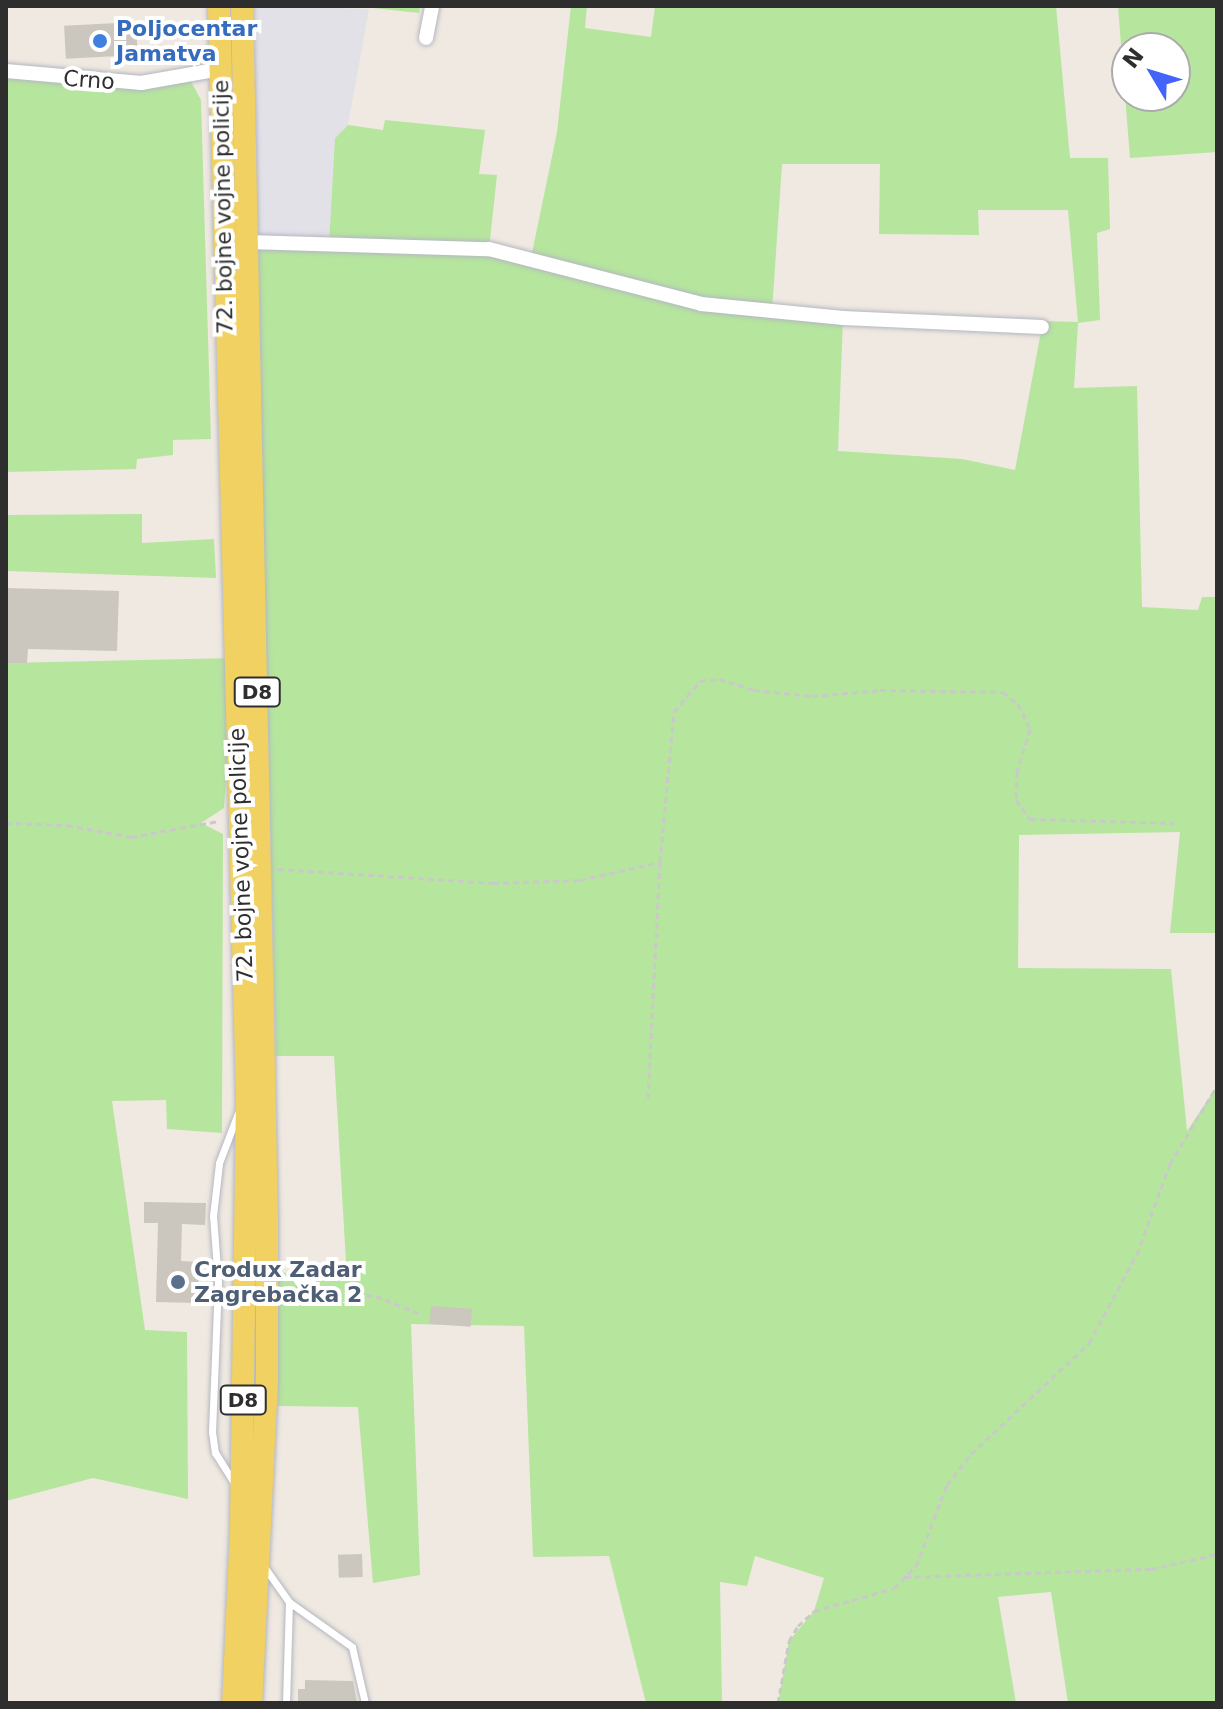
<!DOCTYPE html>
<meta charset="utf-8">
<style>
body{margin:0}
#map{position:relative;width:1223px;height:1709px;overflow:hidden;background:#efe9e1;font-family:"DejaVu Sans",sans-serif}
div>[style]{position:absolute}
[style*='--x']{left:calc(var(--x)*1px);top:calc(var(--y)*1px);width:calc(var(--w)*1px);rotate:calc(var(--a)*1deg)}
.industrial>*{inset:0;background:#e3e1e8}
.green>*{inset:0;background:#b6e59e}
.building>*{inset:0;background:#cbc7bf;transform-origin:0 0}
.path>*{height:3px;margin-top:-1.5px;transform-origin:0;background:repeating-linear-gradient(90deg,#c9c9c9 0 6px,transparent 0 10px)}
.roads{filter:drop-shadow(0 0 2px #b4b7c1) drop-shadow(0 0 2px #b4b7c1)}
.lane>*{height:7px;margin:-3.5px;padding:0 3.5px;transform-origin:3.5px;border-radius:3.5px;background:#fff}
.street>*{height:14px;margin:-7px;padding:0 7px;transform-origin:7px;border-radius:7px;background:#fff}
.primary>*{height:22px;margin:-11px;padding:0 11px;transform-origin:11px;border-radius:11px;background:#f2d163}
.dots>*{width:22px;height:22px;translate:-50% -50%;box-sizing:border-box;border:4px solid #fff;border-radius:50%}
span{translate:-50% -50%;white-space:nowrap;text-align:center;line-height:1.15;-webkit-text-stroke:8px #fff;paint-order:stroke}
.shield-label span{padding:2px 6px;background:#fff;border:2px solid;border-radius:6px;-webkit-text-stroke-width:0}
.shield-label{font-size:20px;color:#2e2e2e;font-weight:700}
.shop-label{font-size:22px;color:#366cbe;font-weight:700}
.left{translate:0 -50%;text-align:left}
.street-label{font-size:22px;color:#2e2e2e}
.service-label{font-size:22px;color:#4e5e75;font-weight:700}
.frame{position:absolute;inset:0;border:8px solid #2e2e2e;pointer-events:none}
.north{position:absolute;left:1111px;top:32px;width:80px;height:80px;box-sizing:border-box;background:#fff;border:2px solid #ababab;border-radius:50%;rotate:308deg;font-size:22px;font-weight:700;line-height:32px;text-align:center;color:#2e2e2e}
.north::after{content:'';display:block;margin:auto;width:28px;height:36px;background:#4264fb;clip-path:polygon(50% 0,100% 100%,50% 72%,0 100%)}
</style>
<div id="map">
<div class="industrial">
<i style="clip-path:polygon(255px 6px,369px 9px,348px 125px,335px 138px,330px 244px,256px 242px)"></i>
</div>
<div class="green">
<i style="clip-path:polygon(355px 6px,420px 6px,419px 13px)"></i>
<i style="clip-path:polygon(evenodd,571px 6px,587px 6px,585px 28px,651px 37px,655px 6px,1056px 6px,1070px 158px,1108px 158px,1110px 229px,1097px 233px,1100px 320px,1078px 323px,1074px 388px,1137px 386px,1142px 607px,1198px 610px,1202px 597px,1217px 597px,1217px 933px,1170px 933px,1180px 832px,1019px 835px,1018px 968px,1171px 969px,1187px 1131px,1217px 1086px,1217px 1703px,1068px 1703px,1051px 1592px,998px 1597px,1016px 1703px,778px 1703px,789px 1641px,814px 1611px,824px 1578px,755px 1556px,747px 1586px,720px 1582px,722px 1703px,646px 1703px,609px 1556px,533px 1557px,524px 1326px,411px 1324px,420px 1575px,373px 1583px,358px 1407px,278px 1406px,277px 1272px,347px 1279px,334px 1056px,276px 1056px,256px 242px,329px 244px,335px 138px,348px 125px,383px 130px,385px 120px,485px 130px,479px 174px,497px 175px,489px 249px,531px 258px,557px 132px,571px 6px,782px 164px,880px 164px,879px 234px,979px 235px,978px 210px,1068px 210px,1078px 322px,1043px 321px,1015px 470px,962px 459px,838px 451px,843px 318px,772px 311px,782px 164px)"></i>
<i style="clip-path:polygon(evenodd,1118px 6px,1217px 6px,1217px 152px,1130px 158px,1118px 6px,1127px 48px,1175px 48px,1175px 96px,1127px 96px,1127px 48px)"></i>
<i style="clip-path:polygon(6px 71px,110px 82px,187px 74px,201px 100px,211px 439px,173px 440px,173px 455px,137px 459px,136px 469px,6px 472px)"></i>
<i style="clip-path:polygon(142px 514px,142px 543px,214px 539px,216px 578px,6px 571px,6px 515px)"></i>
<i style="clip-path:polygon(235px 658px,224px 808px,201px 823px,223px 834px,222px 1133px,167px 1129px,166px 1100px,112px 1101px,145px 1330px,187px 1332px,188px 1499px,93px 1478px,6px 1501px,6px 663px)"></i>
</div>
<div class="building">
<i style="left:136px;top:22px;width:33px;height:72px;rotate:87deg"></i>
<i style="clip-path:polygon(6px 588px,119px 591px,117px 651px,28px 649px,27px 663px,6px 663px)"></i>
<i style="clip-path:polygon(144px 1202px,206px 1203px,205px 1225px,182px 1224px,181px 1261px,199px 1262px,198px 1303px,156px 1302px,158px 1223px,144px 1223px)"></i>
<i style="left:431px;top:1306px;width:41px;height:18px;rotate:4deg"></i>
<i style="left:362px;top:1554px;width:23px;height:24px;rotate:88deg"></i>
<i style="clip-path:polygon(305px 1680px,353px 1681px,357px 1703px,298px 1703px,298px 1689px,305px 1689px)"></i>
</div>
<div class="path">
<i style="--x:6;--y:823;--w:61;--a:1.9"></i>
<i style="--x:67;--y:825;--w:65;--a:10.6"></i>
<i style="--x:131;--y:837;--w:89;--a:-10.3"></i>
<i style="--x:278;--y:869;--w:215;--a:3.7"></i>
<i style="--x:493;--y:883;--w:87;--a:-2"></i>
<i style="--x:580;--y:880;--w:82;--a:-12.7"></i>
<i style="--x:660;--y:862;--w:151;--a:-84.7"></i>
<i style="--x:674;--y:712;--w:40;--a:-50"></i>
<i style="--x:700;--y:681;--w:19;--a:-6"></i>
<i style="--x:719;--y:679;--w:37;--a:17"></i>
<i style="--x:754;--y:690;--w:58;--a:5.9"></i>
<i style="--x:812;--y:696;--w:68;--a:-5"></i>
<i style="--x:880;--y:690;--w:123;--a:0.9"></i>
<i style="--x:1003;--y:692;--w:19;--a:39"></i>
<i style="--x:1018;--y:704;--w:28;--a:64"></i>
<i style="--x:1030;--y:729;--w:45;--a:106.8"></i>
<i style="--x:1017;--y:772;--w:28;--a:92"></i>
<i style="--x:1016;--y:800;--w:24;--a:54"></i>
<i style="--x:1030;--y:819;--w:144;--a:1.6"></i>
<i style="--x:648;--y:1098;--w:236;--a:-87.1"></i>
<i style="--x:286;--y:1287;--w:90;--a:5.7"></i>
<i style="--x:376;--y:1296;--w:48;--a:21.8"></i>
<i style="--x:905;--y:1577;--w:246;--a:-1.9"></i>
<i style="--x:1151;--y:1569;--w:68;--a:-12.8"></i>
<i style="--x:778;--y:1703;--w:63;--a:-79.9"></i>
<i style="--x:789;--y:1641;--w:17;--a:-59"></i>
<i style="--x:798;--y:1626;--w:22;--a:-43"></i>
<i style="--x:814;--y:1611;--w:83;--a:-16"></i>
<i style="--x:894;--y:1588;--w:31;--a:-45"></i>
<i style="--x:916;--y:1566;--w:87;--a:-69.1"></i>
<i style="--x:947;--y:1485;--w:39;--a:-52"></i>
<i style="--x:971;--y:1454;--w:162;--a:-43.2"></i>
<i style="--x:1089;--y:1343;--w:101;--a:-61.7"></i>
<i style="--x:1137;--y:1254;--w:96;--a:-69.9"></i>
<i style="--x:1170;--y:1164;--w:91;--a:-58.9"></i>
</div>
<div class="roads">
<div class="lane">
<i style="--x:236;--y:1486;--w:39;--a:-122"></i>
<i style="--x:215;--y:1453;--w:21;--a:-98"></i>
<i style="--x:212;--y:1432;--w:150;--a:-87.7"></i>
<i style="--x:218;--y:1282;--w:66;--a:-94.3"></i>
<i style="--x:213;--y:1216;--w:53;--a:-83.5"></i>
<i style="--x:219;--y:1163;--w:53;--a:-69.2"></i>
<i style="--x:265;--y:1568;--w:42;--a:54.8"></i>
<i style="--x:289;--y:1602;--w:77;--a:35.5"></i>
<i style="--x:352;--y:1647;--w:57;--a:76.9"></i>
<i style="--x:286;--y:1703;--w:101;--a:-88.3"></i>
</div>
<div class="street">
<i style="--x:426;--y:38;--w:33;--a:-79"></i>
<i style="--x:6;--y:71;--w:136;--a:5.1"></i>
<i style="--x:141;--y:83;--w:80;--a:-10"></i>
<i style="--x:247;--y:242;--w:242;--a:1.7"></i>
<i style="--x:489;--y:249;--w:219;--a:14.5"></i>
<i style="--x:701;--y:304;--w:143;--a:5.6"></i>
<i style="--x:843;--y:318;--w:199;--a:2.6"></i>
</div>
<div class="primary">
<i style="--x:219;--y:6;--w:1091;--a:88.53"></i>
<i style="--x:247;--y:1097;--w:433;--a:90.8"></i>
<i style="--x:241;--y:1530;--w:173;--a:92.6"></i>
<i style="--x:242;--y:6;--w:1210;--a:88.82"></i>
<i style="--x:267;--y:1216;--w:163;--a:90"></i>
<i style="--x:267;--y:1379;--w:324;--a:92.8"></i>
</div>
</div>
<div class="dots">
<i style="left:100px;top:41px;background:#3f7fe0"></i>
<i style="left:178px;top:1282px;background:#5c6f8a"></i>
</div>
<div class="shield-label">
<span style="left:257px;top:692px">D8</span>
<span style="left:243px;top:1400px">D8</span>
</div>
<div class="shop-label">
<span class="left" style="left:116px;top:41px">Poljocentar<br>Jamatva</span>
</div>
<div class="street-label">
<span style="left:89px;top:80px;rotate:4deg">Crno</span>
<span style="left:223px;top:207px;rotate:-91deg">72. bojne vojne policije</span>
<span style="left:241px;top:855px;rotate:-92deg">72. bojne vojne policije</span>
</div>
<div class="service-label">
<span class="left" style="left:194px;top:1282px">Crodux Zadar<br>Zagrebačka 2</span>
</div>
<div class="frame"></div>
<div class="north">N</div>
</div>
